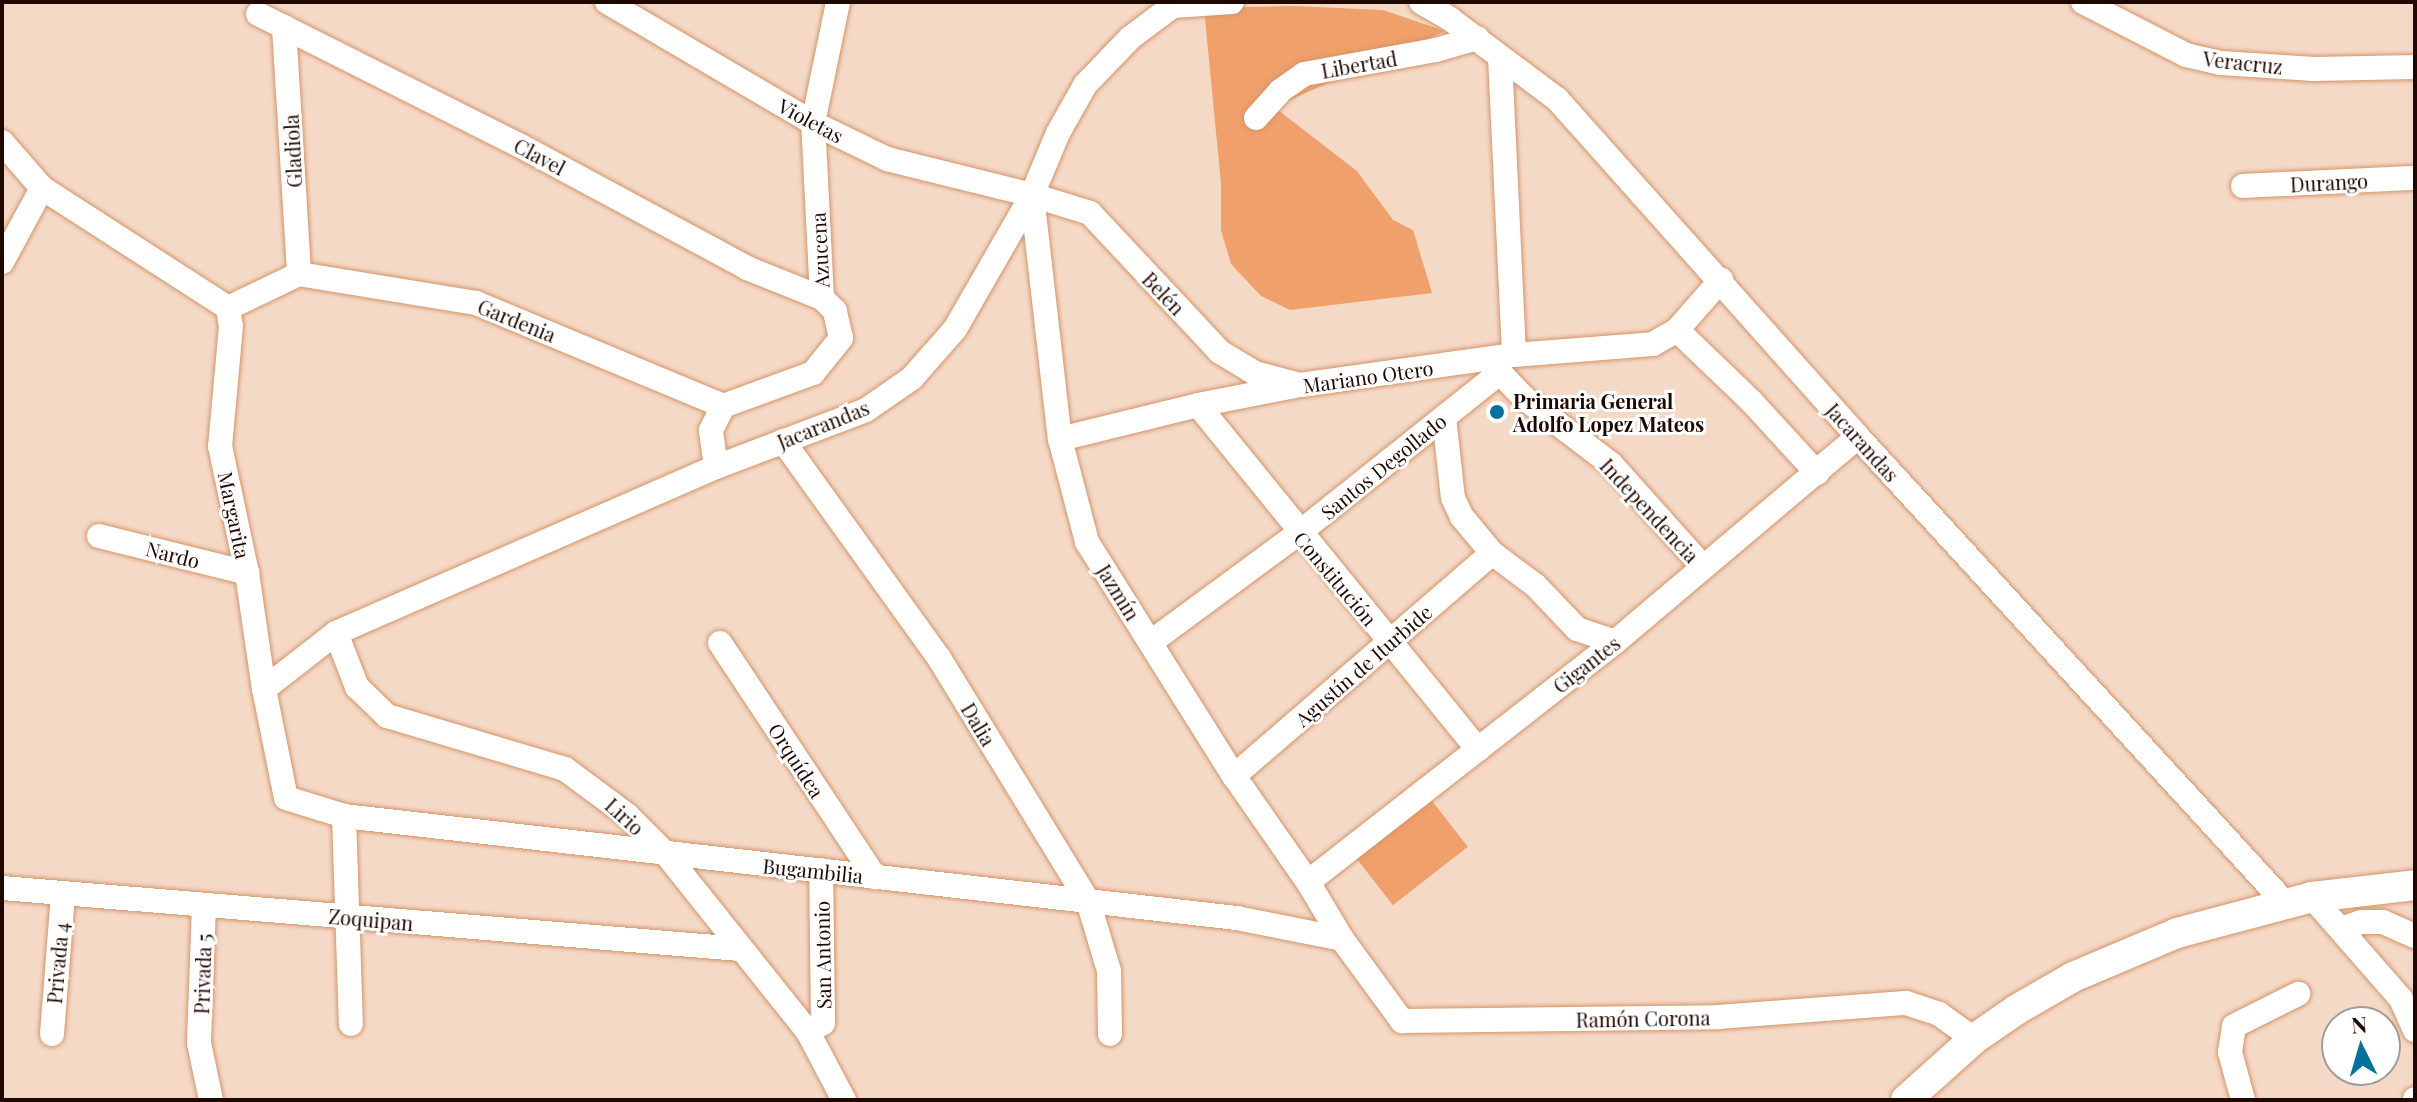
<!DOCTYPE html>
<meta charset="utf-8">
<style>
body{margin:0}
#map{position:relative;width:2417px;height:1102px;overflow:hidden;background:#f5d9c7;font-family:"Playfair Display",serif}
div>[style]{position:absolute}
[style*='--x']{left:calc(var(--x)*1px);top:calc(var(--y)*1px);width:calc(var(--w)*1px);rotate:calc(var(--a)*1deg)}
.green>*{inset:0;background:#f0a06a;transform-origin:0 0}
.roads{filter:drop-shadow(0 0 2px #d49468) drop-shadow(0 0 2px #d49468)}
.minor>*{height:24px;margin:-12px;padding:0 12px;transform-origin:12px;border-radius:12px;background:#fff}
.major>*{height:30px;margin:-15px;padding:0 15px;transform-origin:15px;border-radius:15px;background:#fff}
.dots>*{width:22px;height:22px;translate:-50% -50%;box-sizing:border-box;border:4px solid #fff;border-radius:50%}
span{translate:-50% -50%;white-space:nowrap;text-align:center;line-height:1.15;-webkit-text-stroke:6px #fff;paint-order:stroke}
.street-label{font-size:20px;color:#1f0800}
.poi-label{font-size:20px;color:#1f0800;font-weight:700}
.left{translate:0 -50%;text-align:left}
.frame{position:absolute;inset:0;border:4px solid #1f0800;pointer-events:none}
.north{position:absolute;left:2321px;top:1006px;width:80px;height:80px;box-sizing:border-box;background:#fff;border:2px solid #a59c99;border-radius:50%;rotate:355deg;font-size:22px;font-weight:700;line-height:32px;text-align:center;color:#1f0800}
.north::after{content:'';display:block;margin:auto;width:28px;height:36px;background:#05719d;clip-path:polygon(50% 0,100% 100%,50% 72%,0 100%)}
</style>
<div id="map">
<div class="green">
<i style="clip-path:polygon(1294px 6px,1383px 10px,1445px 31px,1274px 107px,1357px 171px,1393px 220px,1413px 230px,1432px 293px,1290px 310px,1261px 296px,1231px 264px,1221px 230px,1221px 184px,1204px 8px)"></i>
<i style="left:1429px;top:797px;width:63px;height:95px;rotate:52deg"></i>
</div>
<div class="roads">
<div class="minor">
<i style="--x:607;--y:2;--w:239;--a:30.4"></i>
<i style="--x:813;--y:123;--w:82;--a:25.9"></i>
<i style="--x:887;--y:159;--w:149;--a:13.9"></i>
<i style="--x:1032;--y:195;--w:61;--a:17.2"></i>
<i style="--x:1090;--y:213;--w:190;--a:46.9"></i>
<i style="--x:1220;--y:352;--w:41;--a:31"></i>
<i style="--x:1255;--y:373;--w:47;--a:14.9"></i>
<i style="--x:1421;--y:2;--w:34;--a:30"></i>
<i style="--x:1450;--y:19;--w:134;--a:36.8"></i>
<i style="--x:1557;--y:99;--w:453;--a:48.3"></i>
<i style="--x:1858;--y:437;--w:635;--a:47.49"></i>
<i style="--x:2083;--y:2;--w:116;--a:27.2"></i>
<i style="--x:2186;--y:55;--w:36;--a:13"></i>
<i style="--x:2221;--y:63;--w:93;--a:3.7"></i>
<i style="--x:2314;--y:69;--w:101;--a:-1.1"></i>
<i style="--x:258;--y:14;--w:292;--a:26.7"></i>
<i style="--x:519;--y:145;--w:259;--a:28.3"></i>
<i style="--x:747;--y:268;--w:81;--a:21.8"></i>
<i style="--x:284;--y:27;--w:247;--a:86.5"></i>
<i style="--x:1500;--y:57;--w:298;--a:87.3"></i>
<i style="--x:1256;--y:118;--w:36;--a:-48"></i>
<i style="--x:1280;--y:91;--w:29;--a:-35"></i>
<i style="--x:1304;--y:74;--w:134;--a:-10.3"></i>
<i style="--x:1436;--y:50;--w:43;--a:-16.3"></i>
<i style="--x:2;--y:142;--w:61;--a:49"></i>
<i style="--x:42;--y:188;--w:221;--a:32.8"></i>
<i style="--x:2243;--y:186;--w:172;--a:-2.7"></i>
<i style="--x:1032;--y:195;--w:246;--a:83.5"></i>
<i style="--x:1060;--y:439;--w:106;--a:75.3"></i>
<i style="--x:1087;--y:542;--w:276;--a:57.9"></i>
<i style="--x:1234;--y:776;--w:129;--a:55.1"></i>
<i style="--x:1308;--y:882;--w:66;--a:59.2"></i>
<i style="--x:1342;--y:939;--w:102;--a:53.8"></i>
<i style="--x:1402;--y:1021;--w:316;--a:-0.7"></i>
<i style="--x:1718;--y:1017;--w:189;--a:-4.3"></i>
<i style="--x:1906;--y:1003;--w:35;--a:18"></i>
<i style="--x:1939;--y:1014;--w:43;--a:35.5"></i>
<i style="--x:2;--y:262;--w:84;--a:-61.6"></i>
<i style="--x:299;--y:274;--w:79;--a:154.4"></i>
<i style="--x:228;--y:308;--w:18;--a:81"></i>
<i style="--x:231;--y:326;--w:121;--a:95.2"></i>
<i style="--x:220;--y:446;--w:130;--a:78"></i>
<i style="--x:247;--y:573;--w:117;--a:81.7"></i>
<i style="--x:264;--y:689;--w:111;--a:78.6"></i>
<i style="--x:286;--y:798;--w:61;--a:17.2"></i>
<i style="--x:344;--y:816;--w:899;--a:6.52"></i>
<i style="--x:1237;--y:918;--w:107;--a:11.3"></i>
<i style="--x:299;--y:274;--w:179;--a:9.3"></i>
<i style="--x:476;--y:303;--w:268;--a:22.6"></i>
<i style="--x:1677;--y:330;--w:103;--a:43.8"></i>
<i style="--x:1751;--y:401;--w:98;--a:47.5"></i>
<i style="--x:1489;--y:361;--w:51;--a:46.6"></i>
<i style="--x:1524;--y:398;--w:109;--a:37.2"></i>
<i style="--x:1611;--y:464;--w:138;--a:48.2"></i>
<i style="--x:1198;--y:405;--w:444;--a:50.9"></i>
<i style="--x:1444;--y:417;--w:81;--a:83.7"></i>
<i style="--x:1453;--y:498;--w:21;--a:65"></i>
<i style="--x:1462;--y:517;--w:47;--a:50.2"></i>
<i style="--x:1492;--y:553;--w:54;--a:36.7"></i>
<i style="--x:1535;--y:585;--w:61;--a:46.3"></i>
<i style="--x:1577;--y:629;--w:40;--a:18.9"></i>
<i style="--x:1060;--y:439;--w:142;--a:-13.8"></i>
<i style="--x:1198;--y:405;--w:104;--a:-11.1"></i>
<i style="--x:1300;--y:385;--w:216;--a:-8"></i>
<i style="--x:1514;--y:355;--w:139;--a:-4.5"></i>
<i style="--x:1653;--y:344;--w:28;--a:-30"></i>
<i style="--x:1677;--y:330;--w:67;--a:-48.7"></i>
<i style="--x:783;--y:441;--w:267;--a:54.3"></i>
<i style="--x:939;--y:658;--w:285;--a:58.5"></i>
<i style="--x:1088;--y:901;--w:73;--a:73.3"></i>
<i style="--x:1109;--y:971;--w:63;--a:89.1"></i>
<i style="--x:716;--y:467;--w:37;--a:-98"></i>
<i style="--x:711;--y:430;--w:27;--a:-63"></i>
<i style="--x:723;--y:406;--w:96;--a:-20.1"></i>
<i style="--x:813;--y:373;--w:45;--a:-51.3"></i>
<i style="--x:841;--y:338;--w:28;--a:-103"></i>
<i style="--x:835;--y:311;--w:18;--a:-135"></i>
<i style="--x:822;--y:298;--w:175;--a:-92.9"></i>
<i style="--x:813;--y:123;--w:124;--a:-78.3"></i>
<i style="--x:99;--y:536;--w:153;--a:14"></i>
<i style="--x:336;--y:633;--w:58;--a:68.7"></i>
<i style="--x:357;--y:687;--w:42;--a:44"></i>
<i style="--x:387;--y:716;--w:186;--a:16.6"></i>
<i style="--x:565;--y:769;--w:77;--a:36.6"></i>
<i style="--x:627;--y:815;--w:55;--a:45"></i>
<i style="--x:666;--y:854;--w:228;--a:51.4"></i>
<i style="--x:808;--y:1032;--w:77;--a:62.1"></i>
<i style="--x:1151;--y:642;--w:184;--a:-36.4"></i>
<i style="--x:1299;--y:533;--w:255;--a:-38.6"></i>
<i style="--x:720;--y:643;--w:281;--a:56.5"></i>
<i style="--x:264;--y:689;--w:91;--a:-37.9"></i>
<i style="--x:336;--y:633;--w:415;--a:-23.6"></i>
<i style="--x:716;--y:467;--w:160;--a:-20.8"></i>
<i style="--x:866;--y:410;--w:56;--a:-34.8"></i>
<i style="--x:912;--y:378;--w:65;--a:-48.7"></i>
<i style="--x:955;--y:329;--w:155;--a:-60.1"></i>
<i style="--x:1032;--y:195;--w:67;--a:-67.2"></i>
<i style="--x:1058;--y:133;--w:55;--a:-60.6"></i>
<i style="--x:1085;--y:85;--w:65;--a:-46.2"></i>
<i style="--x:1130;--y:38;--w:54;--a:-36.7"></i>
<i style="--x:1173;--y:6;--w:59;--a:-3.9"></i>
<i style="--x:1234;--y:776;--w:341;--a:-40.8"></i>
<i style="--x:344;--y:816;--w:208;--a:88.1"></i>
<i style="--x:1308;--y:882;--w:390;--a:-38"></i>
<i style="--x:1615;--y:642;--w:318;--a:-40.2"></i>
<i style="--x:2;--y:888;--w:741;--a:4.73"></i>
<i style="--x:2312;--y:897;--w:135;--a:48.9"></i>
<i style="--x:2401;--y:999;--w:34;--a:66"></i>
<i style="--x:204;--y:905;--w:138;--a:92.1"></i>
<i style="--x:199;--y:1043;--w:58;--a:78.1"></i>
<i style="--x:2341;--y:929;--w:21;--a:-19"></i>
<i style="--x:2361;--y:922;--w:22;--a:0"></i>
<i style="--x:2383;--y:922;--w:35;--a:24"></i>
<i style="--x:808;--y:1032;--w:17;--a:-31"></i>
<i style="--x:823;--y:1023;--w:153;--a:-90.7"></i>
<i style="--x:52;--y:1034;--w:141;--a:-85.5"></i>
<i style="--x:2243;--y:1100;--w:50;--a:-105.2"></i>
<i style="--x:2230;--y:1052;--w:26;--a:-81"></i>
<i style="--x:2234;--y:1026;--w:72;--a:-26.6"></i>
<i style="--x:2415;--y:1100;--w:1;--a:-90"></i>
</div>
<div class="major">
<i style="--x:1906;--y:1100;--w:91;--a:-41.9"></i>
<i style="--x:1974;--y:1039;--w:51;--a:-34.6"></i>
<i style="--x:2016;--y:1010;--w:66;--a:-30.1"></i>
<i style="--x:2073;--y:977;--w:113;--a:-22.9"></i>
<i style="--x:2177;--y:933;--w:140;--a:-14.9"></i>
<i style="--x:2312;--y:897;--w:104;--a:-6.6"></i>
</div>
</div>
<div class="dots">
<i style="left:1497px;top:412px;background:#05719d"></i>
</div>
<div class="street-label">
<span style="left:2243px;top:62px;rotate:6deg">Veracruz</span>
<span style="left:1359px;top:64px;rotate:-10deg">Libertad</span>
<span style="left:811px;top:120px;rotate:28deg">Violetas</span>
<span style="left:292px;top:151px;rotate:-93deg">Gladiola</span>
<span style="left:540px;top:156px;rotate:28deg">Clavel</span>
<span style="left:2329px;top:182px;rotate:-3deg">Durango</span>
<span style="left:819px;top:250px;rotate:-93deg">Azucena</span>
<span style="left:1164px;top:293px;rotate:46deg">Belén</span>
<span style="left:517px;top:320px;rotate:22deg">Gardenia</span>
<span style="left:1368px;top:376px;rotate:-8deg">Mariano Otero</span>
<span style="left:823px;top:424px;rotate:-22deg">Jacarandas</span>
<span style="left:1863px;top:442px;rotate:48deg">Jacarandas</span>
<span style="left:1383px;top:466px;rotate:-39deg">Santos Degollado</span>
<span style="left:1650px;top:510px;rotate:47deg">Independencia</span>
<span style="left:235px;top:515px;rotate:78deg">Margarita</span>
<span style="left:173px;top:554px;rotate:14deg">Nardo</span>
<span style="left:1336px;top:578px;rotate:50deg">Constitución</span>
<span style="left:1119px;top:592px;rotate:58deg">Jazmín</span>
<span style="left:1586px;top:664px;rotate:-38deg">Gigantes</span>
<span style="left:1363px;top:665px;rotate:-41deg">Agustín de Iturbide</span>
<span style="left:979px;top:724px;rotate:59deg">Dalia</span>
<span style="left:797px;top:760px;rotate:57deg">Orquídea</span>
<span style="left:625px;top:816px;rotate:42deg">Lirio</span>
<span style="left:813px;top:870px;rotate:6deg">Bugambilia</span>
<span style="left:371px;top:919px;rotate:5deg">Zoquipan</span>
<span style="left:822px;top:955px;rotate:-91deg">San Antonio</span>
<span style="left:57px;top:963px;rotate:-85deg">Privada 4</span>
<span style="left:202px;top:974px;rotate:-88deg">Privada 5</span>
<span style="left:1643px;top:1018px;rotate:-1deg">Ramón Corona</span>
</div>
<div class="poi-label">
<span class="left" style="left:1513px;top:412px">Primaria General<br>Adolfo Lopez Mateos</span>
</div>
<div class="frame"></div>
<div class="north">N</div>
</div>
